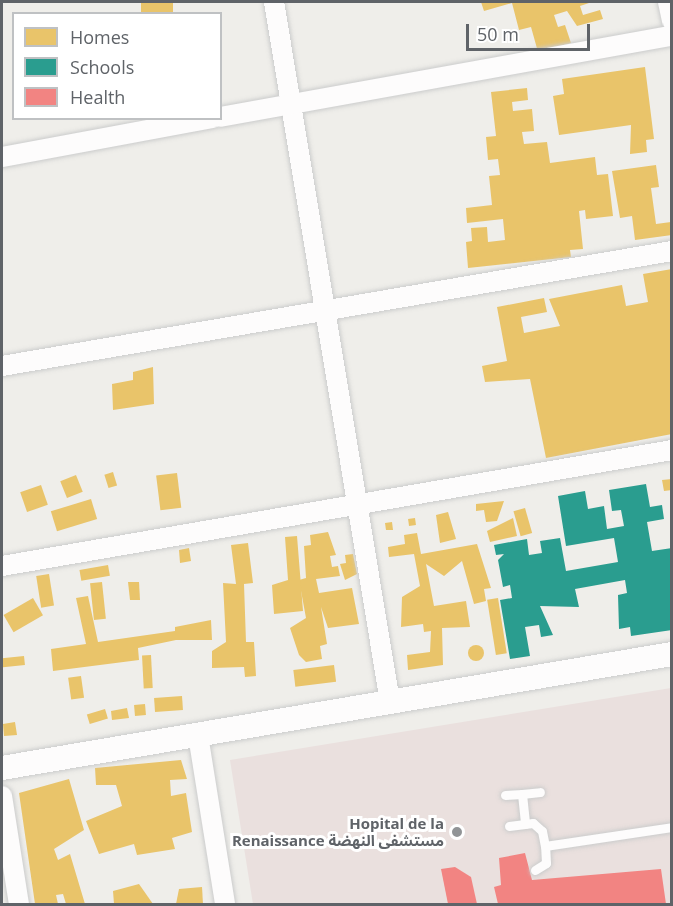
<!DOCTYPE html>
<meta charset="utf-8">
<style>
body{margin:0}
#map{position:relative;width:673px;height:906px;overflow:hidden;background:#efeeea;font-family:"Open Sans","Noto Sans Arabic",sans-serif}
div>[style]{position:absolute}
[style*='--x']{left:calc(var(--x)*1px);top:calc(var(--y)*1px);width:calc(var(--w)*1px);rotate:calc(var(--a)*1deg)}
.medical>*{inset:0;background:#eae0de}
.homes>*{inset:0;background:#e9c46a;transform-origin:0 0}
.round{border-radius:50%}
.schools>*{inset:0;background:#2a9d8f}
.health>*{inset:0;background:#f28482}
.roads{filter:drop-shadow(0 0 2px #cbcccc) drop-shadow(0 0 2px #cbcccc)}
.service>*{height:9px;margin:-4.5px;padding:0 4.5px;transform-origin:4.5px;border-radius:4.5px;background:#fdfcfc}
.minor>*{height:20px;margin:-10px;padding:0 10px;transform-origin:10px;border-radius:10px;background:#fdfcfc}
.tertiary>*{height:24px;margin:-12px;padding:0 12px;transform-origin:12px;border-radius:12px;background:#fdfcfc}
.dots>*{width:16px;height:16px;translate:-50% -50%;box-sizing:border-box;border:3px solid #fff;border-radius:50%}
span{translate:-50% -50%;white-space:nowrap;text-align:center;line-height:1.15;-webkit-text-stroke:6px #fff;paint-order:stroke}
.poi-label{font-size:15px;color:#5f6368;font-weight:700}
.right{translate:-100% -50%;text-align:right}
.frame{position:absolute;inset:0;border:3px solid #5f6368;pointer-events:none}
.legend{position:absolute;left:12px;top:12px;width:210px;height:108px;box-sizing:border-box;background:#fff;border:2px solid #bfc1c3;margin:0;padding:8px 10px;list-style:none;font-size:18px;color:#5f6368}
.legend li{display:flex;align-items:center;gap:12px;height:30px}
.legend b{width:30px;border:2px solid #bfc1c3}
.scale{position:absolute;left:466px;top:24px;width:124px;height:27px;box-sizing:border-box;border:3px solid #5f6368;border-top:0;padding-left:8px;font-size:18px;line-height:21px;white-space:nowrap;color:#5f6368;-webkit-text-stroke:4px #fff;paint-order:stroke}
</style>
<div id="map">
<div class="medical">
<i style="clip-path:polygon(671px 688px,671px 904px,253px 904px,230px 760px)"></i>
</div>
<div class="homes">
<i style="left:141px;top:2px;width:32px;height:12px"></i>
<i style="clip-path:polygon(481px 2px,592px 2px,580px 6px,583px 15px,600px 10px,603px 19px,577px 26px,567px 11px,554px 15px,558px 27px,565px 25px,571px 43px,538px 52px,531px 27px,519px 30px,512px 3px,484px 11px)"></i>
<i style="clip-path:polygon(645px 67px,654px 139px,646px 140px,647px 152px,630px 154px,631px 125px,559px 135px,553px 96px,564px 94px,562px 79px)"></i>
<i style="clip-path:polygon(527px 88px,528px 100px,512px 102px,513px 111px,532px 109px,534px 131px,522px 132px,524px 144px,547px 142px,550px 163px,595px 157px,597px 175px,608px 174px,613px 216px,586px 219px,585px 210px,579px 211px,583px 249px,570px 250px,571px 257px,468px 268px,466px 242px,472px 241px,471px 228px,487px 227px,488px 242px,505px 240px,503px 219px,467px 223px,466px 208px,492px 205px,489px 176px,500px 175px,498px 159px,488px 160px,486px 137px,496px 136px,491px 92px)"></i>
<i style="clip-path:polygon(656px 165px,659px 187px,651px 188px,656px 224px,671px 222px,672px 235px,635px 240px,632px 216px,620px 218px,612px 171px)"></i>
<i style="clip-path:polygon(672px 269px,672px 434px,546px 458px,530px 379px,485px 382px,482px 366px,507px 361px,497px 307px,544px 298px,547px 312px,521px 317px,524px 333px,560px 326px,549px 299px,622px 285px,626px 306px,648px 302px,643px 274px)"></i>
<i style="clip-path:polygon(153px 367px,154px 404px,113px 410px,112px 384px,133px 380px,133px 372px)"></i>
<i style="left:113px;top:472px;width:14px;height:9px;rotate:73deg"></i>
<i style="left:177px;top:473px;width:35px;height:21px;rotate:83deg"></i>
<i style="left:76px;top:475px;width:18px;height:17px;rotate:68deg"></i>
<i style="clip-path:polygon(672px 479px,672px 490px,664px 491px,662px 480px)"></i>
<i style="left:41px;top:485px;width:21px;height:22px;rotate:71deg"></i>
<i style="left:91px;top:499px;width:21px;height:42px;rotate:73deg"></i>
<i style="clip-path:polygon(504px 501px,497px 521px,486px 522px,484px 510px,476px 511px,476px 504px)"></i>
<i style="left:525px;top:508px;width:26px;height:12px;rotate:74deg"></i>
<i style="clip-path:polygon(448px 512px,456px 539px,440px 543px,436px 515px)"></i>
<i style="left:415px;top:518px;width:7px;height:7px;rotate:82deg"></i>
<i style="clip-path:polygon(513px 518px,517px 536px,490px 542px,487px 531px)"></i>
<i style="clip-path:polygon(392px 522px,393px 530px,386px 530px,385px 523px)"></i>
<i style="clip-path:polygon(328px 532px,336px 555px,330px 556px,332px 567px,338px 566px,340px 576px,316px 579px,319px 593px,352px 588px,359px 624px,328px 628px,321px 607px,327px 644px,320px 646px,322px 659px,306px 662px,299px 655px,290px 628px,306px 618px,299px 580px,306px 578px,304px 546px,311px 545px,310px 535px)"></i>
<i style="clip-path:polygon(417px 533px,421px 554px,477px 544px,491px 588px,484px 589px,486px 601px,474px 604px,462px 561px,444px 576px,426px 564px,434px 606px,466px 601px,470px 627px,442px 628px,443px 665px,408px 670px,407px 655px,430px 652px,431px 631px,424px 632px,423px 624px,401px 627px,402px 597px,420px 586px,414px 554px,389px 557px,388px 547px,405px 544px,404px 535px)"></i>
<i style="clip-path:polygon(297px 536px,303px 611px,274px 614px,272px 585px,288px 580px,285px 537px)"></i>
<i style="clip-path:polygon(248px 543px,253px 583px,244px 584px,246px 642px,254px 642px,256px 676px,245px 677px,244px 667px,212px 668px,212px 651px,226px 642px,223px 583px,236px 584px,231px 545px)"></i>
<i style="clip-path:polygon(189px 548px,191px 561px,180px 563px,179px 550px)"></i>
<i style="clip-path:polygon(353px 554px,357px 574px,345px 580px,340px 564px,346px 563px,345px 555px)"></i>
<i style="left:108px;top:565px;width:11px;height:29px;rotate:80deg"></i>
<i style="left:49px;top:574px;width:32px;height:13px;rotate:81deg"></i>
<i style="left:102px;top:582px;width:37px;height:12px;rotate:84deg"></i>
<i style="clip-path:polygon(128px 582px,139px 582px,140px 600px,130px 600px)"></i>
<i style="clip-path:polygon(88px 596px,98px 642px,175px 631px,175px 627px,211px 620px,212px 640px,176px 640px,138px 648px,139px 660px,53px 671px,51px 649px,86px 644px,76px 598px)"></i>
<i style="left:33px;top:598px;width:20px;height:34px;rotate:60deg"></i>
<i style="left:498px;top:598px;width:56px;height:11px;rotate:81deg"></i>
<i class="round" style="left:468px;top:645px;width:16px;height:16px"></i>
<i style="left:151px;top:655px;width:33px;height:9px;rotate:87deg"></i>
<i style="left:24px;top:656px;width:9px;height:22px;rotate:84deg"></i>
<i style="left:334px;top:665px;width:17px;height:41px;rotate:83deg"></i>
<i style="left:81px;top:676px;width:22px;height:13px;rotate:82deg"></i>
<i style="left:182px;top:696px;width:14px;height:28px;rotate:86deg"></i>
<i style="left:145px;top:704px;width:11px;height:11px;rotate:85deg"></i>
<i style="clip-path:polygon(127px 708px,129px 718px,112px 720px,111px 711px)"></i>
<i style="left:105px;top:709px;width:10px;height:19px;rotate:73deg"></i>
<i style="clip-path:polygon(15px 722px,17px 735px,4px 736px,3px 724px)"></i>
<i style="clip-path:polygon(181px 760px,187px 779px,170px 780px,171px 796px,186px 793px,192px 832px,172px 838px,175px 849px,137px 855px,134px 844px,99px 854px,86px 821px,122px 806px,116px 785px,96px 785px,95px 768px)"></i>
<i style="clip-path:polygon(69px 779px,84px 830px,54px 849px,58px 860px,70px 854px,85px 904px,66px 904px,63px 894px,56px 895px,58px 904px,35px 904px,19px 793px)"></i>
<i style="clip-path:polygon(139px 884px,153px 904px,114px 904px,113px 891px)"></i>
<i style="clip-path:polygon(202px 887px,203px 904px,176px 904px,179px 889px)"></i>
</div>
<div class="schools">
<i style="clip-path:polygon(646px 484px,650px 507px,662px 505px,664px 519px,647px 522px,652px 551px,672px 548px,672px 630px,631px 636px,630px 627px,619px 629px,618px 595px,627px 593px,625px 580px,575px 589px,579px 607px,540px 606px,553px 635px,541px 637px,539px 625px,525px 627px,530px 656px,510px 659px,500px 600px,512px 598px,510px 585px,503px 587px,498px 560px,504px 554px,496px 555px,494px 545px,527px 539px,529px 555px,542px 553px,540px 541px,560px 538px,566px 571px,618px 562px,614px 538px,566px 546px,558px 496px,585px 491px,588px 509px,604px 506px,607px 529px,624px 526px,621px 510px,612px 511px,609px 490px)"></i>
</div>
<div class="health">
<i style="clip-path:polygon(525px 853px,532px 880px,661px 869px,666px 904px,498px 904px,494px 887px,501px 885px,499px 858px)"></i>
<i style="clip-path:polygon(455px 867px,471px 877px,477px 904px,448px 904px,441px 869px)"></i>
</div>
<div class="roads">
<div class="service">
<i style="--x:522;--y:794;--w:18;--a:-6"></i>
<i style="--x:505;--y:795;--w:17;--a:-3"></i>
<i style="--x:522;--y:794;--w:30;--a:84"></i>
<i style="--x:509;--y:826;--w:24;--a:-7"></i>
<i style="--x:533;--y:823;--w:12;--a:42"></i>
<i style="--x:542;--y:831;--w:15;--a:79"></i>
<i style="--x:545;--y:846;--w:128;--a:-8.5"></i>
<i style="--x:535;--y:870;--w:13;--a:-32"></i>
<i style="--x:546;--y:863;--w:17;--a:-93"></i>
</div>
<div class="minor">
<i style="--x:274;--y:2;--w:710;--a:80.59"></i>
<i style="--x:668;--y:2;--w:19;--a:78"></i>
<i style="--x:220;--y:117;--w:459;--a:-10.2"></i>
<i style="--x:2;--y:157;--w:214;--a:-10.5"></i>
<i style="--x:2;--y:366;--w:680;--a:-9.74"></i>
<i style="--x:2;--y:566;--w:680;--a:-9.82"></i>
<i style="--x:198;--y:735;--w:171;--a:80.9"></i>
<i style="--x:2;--y:796;--w:109;--a:81.1"></i>
</div>
<div class="tertiary">
<i style="--x:2;--y:768;--w:680;--a:-9.66"></i>
</div>
</div>
<div class="dots">
<i style="left:457px;top:832px;background:#919496"></i>
</div>
<div class="poi-label">
<span class="right" style="left:444px;top:832px">Hopital de la<br>Renaissance مستشفى النهضة</span>
</div>
<div class="frame"></div>
<ul class="legend">
<li><b style="height:16px;background:#e9c46a"></b>Homes</li>
<li><b style="height:16px;background:#2a9d8f"></b>Schools</li>
<li><b style="height:16px;background:#f28482"></b>Health</li>
</ul>
<div class="scale">50 m</div>
</div>
